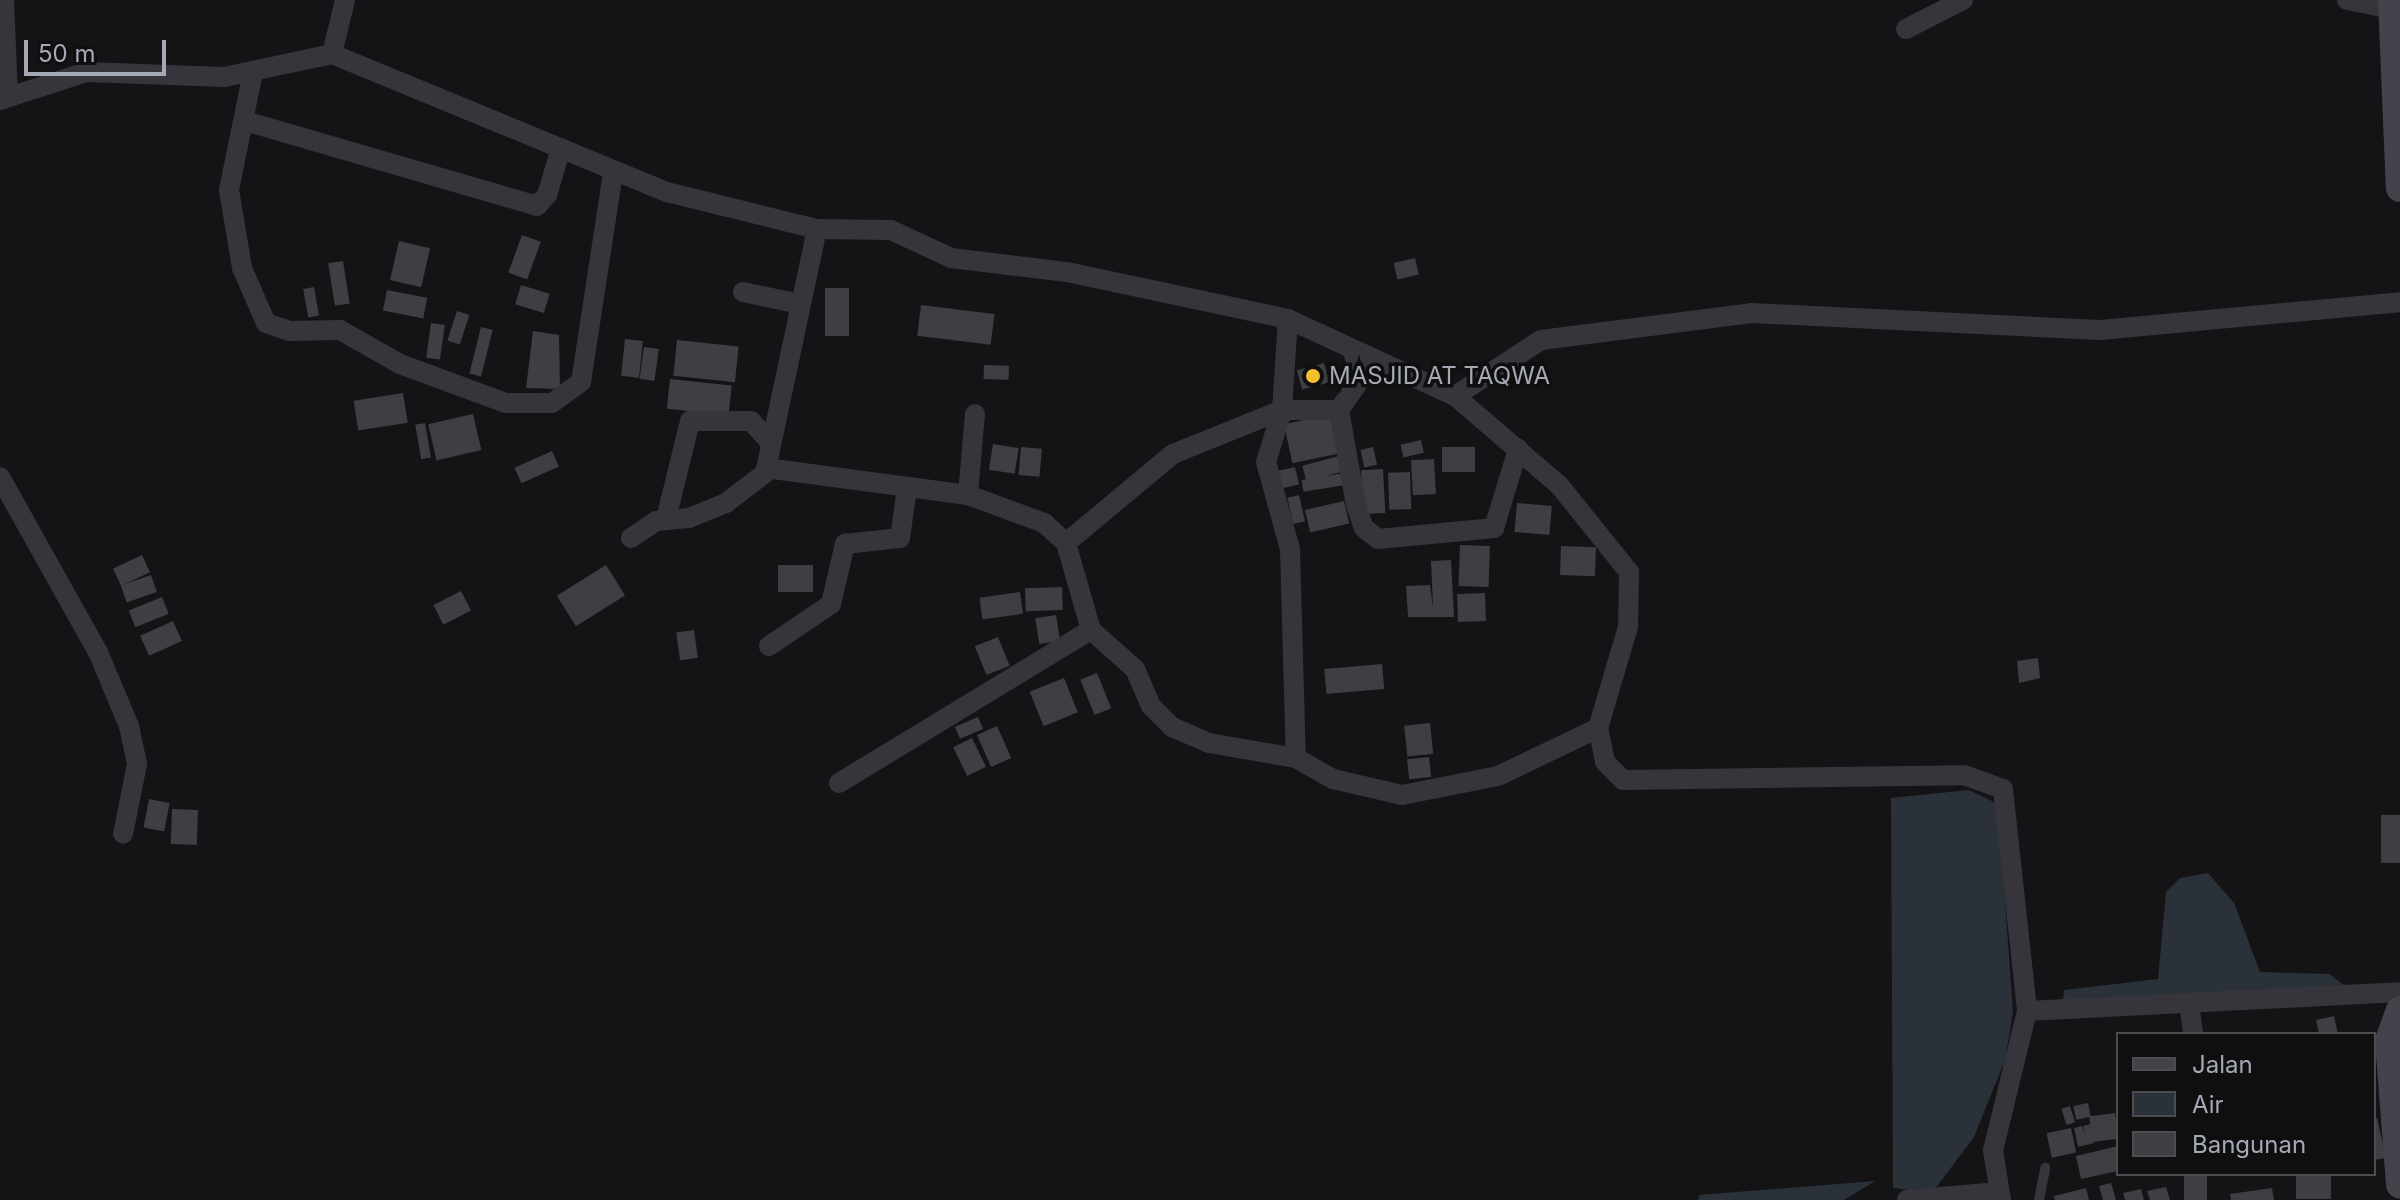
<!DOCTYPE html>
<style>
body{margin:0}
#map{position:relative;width:2400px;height:1200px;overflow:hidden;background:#141416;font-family:Inter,sans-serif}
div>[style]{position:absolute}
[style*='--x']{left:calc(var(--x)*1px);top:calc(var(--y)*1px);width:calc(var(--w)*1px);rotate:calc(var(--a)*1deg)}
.water>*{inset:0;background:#2a3139}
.building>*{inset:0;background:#3e3e43;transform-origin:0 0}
.lane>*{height:10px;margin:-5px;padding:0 5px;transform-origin:5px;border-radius:5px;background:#35353b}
.street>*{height:20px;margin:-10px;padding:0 10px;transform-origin:10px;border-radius:10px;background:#35353b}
.secondary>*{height:28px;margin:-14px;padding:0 14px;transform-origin:14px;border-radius:14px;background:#43444b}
.dots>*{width:22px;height:22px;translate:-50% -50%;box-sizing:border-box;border:4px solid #0f0f10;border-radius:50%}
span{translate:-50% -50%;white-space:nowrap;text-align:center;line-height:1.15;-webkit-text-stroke:7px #0f0f10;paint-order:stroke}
.poi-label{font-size:24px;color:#a5a9b6}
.left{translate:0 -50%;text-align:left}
.legend{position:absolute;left:2116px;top:1032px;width:260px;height:144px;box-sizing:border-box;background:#0f0f10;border:2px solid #4b4d52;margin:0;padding:10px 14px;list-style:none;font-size:24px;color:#a5a9b6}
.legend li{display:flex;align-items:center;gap:16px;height:40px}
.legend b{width:40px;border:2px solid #4b4d52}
.scale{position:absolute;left:24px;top:40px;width:142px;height:36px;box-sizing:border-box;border:4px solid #a5a9b6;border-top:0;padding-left:10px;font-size:24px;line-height:28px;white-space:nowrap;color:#a5a9b6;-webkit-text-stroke:6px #0f0f10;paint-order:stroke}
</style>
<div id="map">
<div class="water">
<i style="clip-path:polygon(1969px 790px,1998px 804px,2013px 1012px,2005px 1060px,1974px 1137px,1932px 1193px,1893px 1188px,1891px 798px)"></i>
<i style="clip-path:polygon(2208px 873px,2234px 903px,2260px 972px,2329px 974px,2348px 988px,2063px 1001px,2064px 990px,2158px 979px,2166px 892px,2180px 878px)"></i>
<i style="clip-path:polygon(1875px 1181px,1844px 1200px,1698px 1200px,1699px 1195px)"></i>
</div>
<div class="building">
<i style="left:522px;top:235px;width:20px;height:40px;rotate:20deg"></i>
<i style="left:399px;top:241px;width:32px;height:40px;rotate:13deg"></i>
<i style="left:1415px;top:258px;width:17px;height:22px;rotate:77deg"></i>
<i style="left:343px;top:261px;width:43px;height:15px;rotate:81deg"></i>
<i style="left:521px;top:285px;width:30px;height:20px;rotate:17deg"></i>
<i style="left:314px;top:287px;width:29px;height:11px;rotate:80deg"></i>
<i style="left:825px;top:288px;width:24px;height:48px"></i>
<i style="left:387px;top:290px;width:41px;height:21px;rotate:11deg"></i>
<i style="left:921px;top:305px;width:74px;height:31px;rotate:7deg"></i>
<i style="left:457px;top:311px;width:13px;height:31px;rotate:18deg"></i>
<i style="left:431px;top:323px;width:14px;height:35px;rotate:8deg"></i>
<i style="left:481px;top:327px;width:12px;height:48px;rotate:14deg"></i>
<i style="clip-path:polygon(533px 331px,559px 335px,560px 389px,526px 388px)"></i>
<i style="left:625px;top:339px;width:18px;height:37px;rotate:6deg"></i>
<i style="left:677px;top:340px;width:62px;height:36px;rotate:6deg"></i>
<i style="left:644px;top:347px;width:15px;height:32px;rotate:8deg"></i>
<i style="left:1324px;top:363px;width:20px;height:28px;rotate:75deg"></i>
<i style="left:984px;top:365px;width:25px;height:14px;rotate:2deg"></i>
<i style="left:670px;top:379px;width:62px;height:30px;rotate:6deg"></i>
<i style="left:403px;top:393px;width:30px;height:50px;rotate:81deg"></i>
<i style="left:473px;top:414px;width:37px;height:46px;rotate:77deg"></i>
<i style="left:1332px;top:414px;width:40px;height:49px;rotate:78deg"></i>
<i style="left:425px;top:423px;width:35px;height:10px;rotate:80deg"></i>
<i style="left:1421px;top:440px;width:13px;height:21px;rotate:77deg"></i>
<i style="left:993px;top:444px;width:26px;height:26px;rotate:9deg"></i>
<i style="left:1021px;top:447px;width:21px;height:28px;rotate:5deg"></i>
<i style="left:1373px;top:447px;width:18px;height:13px;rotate:77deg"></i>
<i style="left:1442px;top:447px;width:33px;height:25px"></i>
<i style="left:552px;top:451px;width:17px;height:41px;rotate:66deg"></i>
<i style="left:1339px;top:456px;width:16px;height:38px;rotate:75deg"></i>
<i style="left:1434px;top:459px;width:35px;height:23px;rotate:87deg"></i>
<i style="left:1295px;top:467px;width:18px;height:17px;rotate:77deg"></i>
<i style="left:1383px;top:469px;width:44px;height:22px;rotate:87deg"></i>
<i style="left:1410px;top:472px;width:37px;height:22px;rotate:88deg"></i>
<i style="left:1345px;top:473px;width:12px;height:44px;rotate:81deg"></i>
<i style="left:1299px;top:495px;width:27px;height:12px;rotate:77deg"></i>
<i style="left:1344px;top:501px;width:23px;height:40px;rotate:77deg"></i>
<i style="left:1517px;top:503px;width:35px;height:29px;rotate:5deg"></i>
<i style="left:1460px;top:545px;width:30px;height:41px;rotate:2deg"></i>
<i style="left:1561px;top:546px;width:35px;height:29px;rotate:2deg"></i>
<i style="left:142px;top:555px;width:19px;height:32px;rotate:65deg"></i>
<i style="clip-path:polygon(1451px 560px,1454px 617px,1408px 617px,1406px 586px,1430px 585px,1433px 607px,1431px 561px)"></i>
<i style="left:606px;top:565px;width:36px;height:58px;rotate:58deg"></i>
<i style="left:778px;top:565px;width:35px;height:27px"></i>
<i style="left:151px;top:575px;width:18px;height:32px;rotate:71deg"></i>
<i style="left:1062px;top:587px;width:23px;height:37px;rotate:88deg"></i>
<i style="left:461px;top:591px;width:22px;height:31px;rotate:63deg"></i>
<i style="left:1020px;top:592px;width:22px;height:41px;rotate:82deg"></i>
<i style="left:1485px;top:593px;width:28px;height:28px;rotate:88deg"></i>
<i style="left:162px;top:597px;width:18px;height:36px;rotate:68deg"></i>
<i style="left:1056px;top:615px;width:26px;height:21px;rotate:81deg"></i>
<i style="left:173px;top:621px;width:22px;height:36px;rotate:66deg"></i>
<i style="left:694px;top:630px;width:28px;height:18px;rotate:82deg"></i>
<i style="left:998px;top:637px;width:31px;height:25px;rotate:68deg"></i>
<i style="clip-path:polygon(2038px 658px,2040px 678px,2019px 683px,2017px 661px)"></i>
<i style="left:1382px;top:664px;width:25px;height:58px;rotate:85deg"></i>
<i style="left:1097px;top:673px;width:38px;height:18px;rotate:68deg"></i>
<i style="left:1064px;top:678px;width:37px;height:37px;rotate:68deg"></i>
<i style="left:978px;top:717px;width:13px;height:25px;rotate:67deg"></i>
<i style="left:1430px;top:723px;width:31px;height:26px;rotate:84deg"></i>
<i style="left:997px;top:726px;width:35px;height:22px;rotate:66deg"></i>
<i style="left:972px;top:738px;width:32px;height:21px;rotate:64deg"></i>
<i style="left:1429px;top:757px;width:20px;height:22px;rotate:84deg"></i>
<i style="left:149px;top:799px;width:21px;height:29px;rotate:11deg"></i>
<i style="left:172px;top:809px;width:26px;height:35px;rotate:2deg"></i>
<i style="left:2381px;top:815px;width:19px;height:48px"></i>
<i style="clip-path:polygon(2334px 1016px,2338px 1034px,2319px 1034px,2316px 1020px)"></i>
<i style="left:2088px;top:1103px;width:14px;height:15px;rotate:78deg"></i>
<i style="left:2070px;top:1106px;width:17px;height:9px;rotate:73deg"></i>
<i style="left:2115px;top:1113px;width:26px;height:26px;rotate:83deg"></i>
<i style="clip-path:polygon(2377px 1118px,2386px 1158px,2374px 1160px,2374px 1119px)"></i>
<i style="clip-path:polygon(2090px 1124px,2094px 1143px,2078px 1147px,2074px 1128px,2082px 1126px,2086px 1136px,2083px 1126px)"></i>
<i style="left:2071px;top:1128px;width:25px;height:25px;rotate:78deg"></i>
<i style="clip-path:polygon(2118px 1146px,2118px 1171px,2081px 1179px,2076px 1156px)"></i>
<i style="left:2184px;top:1174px;width:23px;height:26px"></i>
<i style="left:2296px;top:1174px;width:35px;height:25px"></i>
<i style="clip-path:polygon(2111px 1183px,2116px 1200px,2103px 1200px,2099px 1186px)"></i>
<i style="clip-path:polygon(2166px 1187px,2170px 1200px,2150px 1200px,2147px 1191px)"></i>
<i style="clip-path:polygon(2086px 1188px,2089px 1200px,2055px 1200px,2054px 1196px)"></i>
<i style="clip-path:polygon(2272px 1188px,2274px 1200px,2231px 1200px,2230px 1194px)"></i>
<i style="clip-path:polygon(2141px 1189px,2144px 1200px,2125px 1200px,2123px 1193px)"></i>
</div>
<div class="lane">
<i style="--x:2039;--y:1200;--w:33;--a:-79"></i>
</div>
<div class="street">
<i style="--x:4;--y:0;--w:95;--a:87.6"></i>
<i style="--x:2347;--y:0;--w:46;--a:11.3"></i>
<i style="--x:1906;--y:29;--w:64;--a:-27"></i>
<i style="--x:332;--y:54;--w:56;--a:-76.5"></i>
<i style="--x:253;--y:72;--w:120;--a:101.5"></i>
<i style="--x:229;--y:190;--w:79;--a:80.5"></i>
<i style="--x:242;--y:268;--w:60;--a:66.4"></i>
<i style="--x:266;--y:323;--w:24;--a:19"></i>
<i style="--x:289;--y:331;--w:51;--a:-1.1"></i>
<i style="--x:340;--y:330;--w:69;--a:29.5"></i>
<i style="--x:400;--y:364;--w:113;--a:20.2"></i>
<i style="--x:506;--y:403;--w:46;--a:0"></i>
<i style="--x:552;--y:403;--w:36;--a:-36"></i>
<i style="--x:581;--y:382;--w:211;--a:-81.3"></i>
<i style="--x:0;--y:100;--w:90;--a:-18"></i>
<i style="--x:86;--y:72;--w:138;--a:2.1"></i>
<i style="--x:224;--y:77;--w:110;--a:-12"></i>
<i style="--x:332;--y:54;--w:362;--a:22.4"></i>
<i style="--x:667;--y:192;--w:154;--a:13.9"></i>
<i style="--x:817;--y:229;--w:74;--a:0.8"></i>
<i style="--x:891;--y:230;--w:66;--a:25"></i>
<i style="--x:951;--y:258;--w:117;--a:6.9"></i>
<i style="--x:1067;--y:272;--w:226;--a:12"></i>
<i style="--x:1288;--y:319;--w:184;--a:24.8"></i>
<i style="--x:1455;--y:396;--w:137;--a:40.6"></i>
<i style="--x:1559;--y:485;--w:112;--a:51.2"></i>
<i style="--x:1629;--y:572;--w:55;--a:91"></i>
<i style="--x:1628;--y:627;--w:105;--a:106.5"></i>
<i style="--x:1598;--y:728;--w:35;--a:78"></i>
<i style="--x:1605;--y:762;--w:25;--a:45"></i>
<i style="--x:1623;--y:780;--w:341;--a:-0.8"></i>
<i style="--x:1964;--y:775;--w:41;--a:19.7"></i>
<i style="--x:2003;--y:789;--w:223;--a:83.8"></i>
<i style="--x:2027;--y:1011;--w:143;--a:103.7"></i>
<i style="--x:1993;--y:1150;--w:51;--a:80.9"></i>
<i style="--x:245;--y:121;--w:304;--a:16.2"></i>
<i style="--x:537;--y:206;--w:15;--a:-48"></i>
<i style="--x:547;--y:195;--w:49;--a:-73.4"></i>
<i style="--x:817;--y:229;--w:244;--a:102"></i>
<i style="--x:766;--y:468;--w:204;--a:7.6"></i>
<i style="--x:968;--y:495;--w:81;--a:20.2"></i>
<i style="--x:1044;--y:523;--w:30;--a:42"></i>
<i style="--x:1066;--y:543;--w:91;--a:74"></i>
<i style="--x:1091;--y:630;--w:59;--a:41.6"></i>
<i style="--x:1135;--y:669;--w:40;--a:66.6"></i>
<i style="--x:1151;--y:706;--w:30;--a:45"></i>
<i style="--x:1172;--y:727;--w:40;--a:23.4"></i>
<i style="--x:1209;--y:743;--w:88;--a:9.8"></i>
<i style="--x:1296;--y:758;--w:43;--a:29.6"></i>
<i style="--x:1333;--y:779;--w:71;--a:13.1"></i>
<i style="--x:1402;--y:795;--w:98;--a:-11.2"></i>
<i style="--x:1498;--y:776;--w:111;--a:-25.6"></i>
<i style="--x:743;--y:292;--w:58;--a:11.9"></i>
<i style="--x:1288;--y:319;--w:91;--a:93.8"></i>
<i style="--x:1282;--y:410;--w:54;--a:107.1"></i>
<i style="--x:1266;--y:462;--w:90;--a:74.6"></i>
<i style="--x:1290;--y:549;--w:209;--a:88.4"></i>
<i style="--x:1455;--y:396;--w:103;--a:-33.1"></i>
<i style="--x:1541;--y:340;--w:212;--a:-7.3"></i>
<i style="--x:1751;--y:313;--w:349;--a:2.8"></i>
<i style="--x:2100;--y:330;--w:301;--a:-5.3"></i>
<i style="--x:1339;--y:410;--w:40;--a:-55.1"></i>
<i style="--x:1362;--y:377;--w:30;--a:-110"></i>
<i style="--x:0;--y:477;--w:201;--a:60.8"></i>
<i style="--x:98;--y:652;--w:80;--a:67.3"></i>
<i style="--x:129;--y:726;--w:39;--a:78"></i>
<i style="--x:137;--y:764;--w:71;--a:101.3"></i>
<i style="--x:968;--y:495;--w:81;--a:-85.1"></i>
<i style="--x:666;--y:519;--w:101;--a:-76.2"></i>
<i style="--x:690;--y:421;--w:61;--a:0"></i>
<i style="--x:751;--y:421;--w:25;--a:48"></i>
<i style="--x:631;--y:538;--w:30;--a:-34"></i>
<i style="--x:656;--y:521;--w:33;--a:-5"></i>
<i style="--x:689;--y:518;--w:40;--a:-22"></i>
<i style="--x:726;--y:503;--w:54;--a:-37.5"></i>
<i style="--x:1066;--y:543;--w:139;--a:-39.8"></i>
<i style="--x:1173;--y:454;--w:118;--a:-22"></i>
<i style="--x:1282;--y:410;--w:57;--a:0"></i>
<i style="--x:1339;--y:410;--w:97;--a:79.9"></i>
<i style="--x:1356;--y:505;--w:24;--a:71"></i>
<i style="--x:1364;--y:528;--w:18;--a:38"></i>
<i style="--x:1378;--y:539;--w:117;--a:-5.4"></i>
<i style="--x:1494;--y:528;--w:83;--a:-73.1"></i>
<i style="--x:769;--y:646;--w:75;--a:-34.1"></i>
<i style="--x:831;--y:604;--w:62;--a:-76.9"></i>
<i style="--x:845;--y:544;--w:55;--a:-6.2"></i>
<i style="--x:900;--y:538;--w:50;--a:-82"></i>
<i style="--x:839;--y:783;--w:295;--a:-31.3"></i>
<i style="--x:2189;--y:1004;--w:30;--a:82"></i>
<i style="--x:2027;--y:1011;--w:373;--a:-2.9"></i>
<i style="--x:1907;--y:1200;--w:92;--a:-5"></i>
</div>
<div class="secondary">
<i style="--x:2392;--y:0;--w:188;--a:87.6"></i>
<i style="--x:2400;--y:1010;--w:33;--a:110"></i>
<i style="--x:2389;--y:1041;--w:144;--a:85.6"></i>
</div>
<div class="dots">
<i style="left:1313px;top:376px;background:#f5c02d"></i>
</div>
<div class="poi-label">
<span class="left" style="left:1329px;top:376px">MASJID AT TAQWA</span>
</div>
<ul class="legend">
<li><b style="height:10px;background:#43444b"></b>Jalan</li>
<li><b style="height:22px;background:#2a3139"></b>Air</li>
<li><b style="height:22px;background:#3e3e43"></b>Bangunan</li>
</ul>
<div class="scale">50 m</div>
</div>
